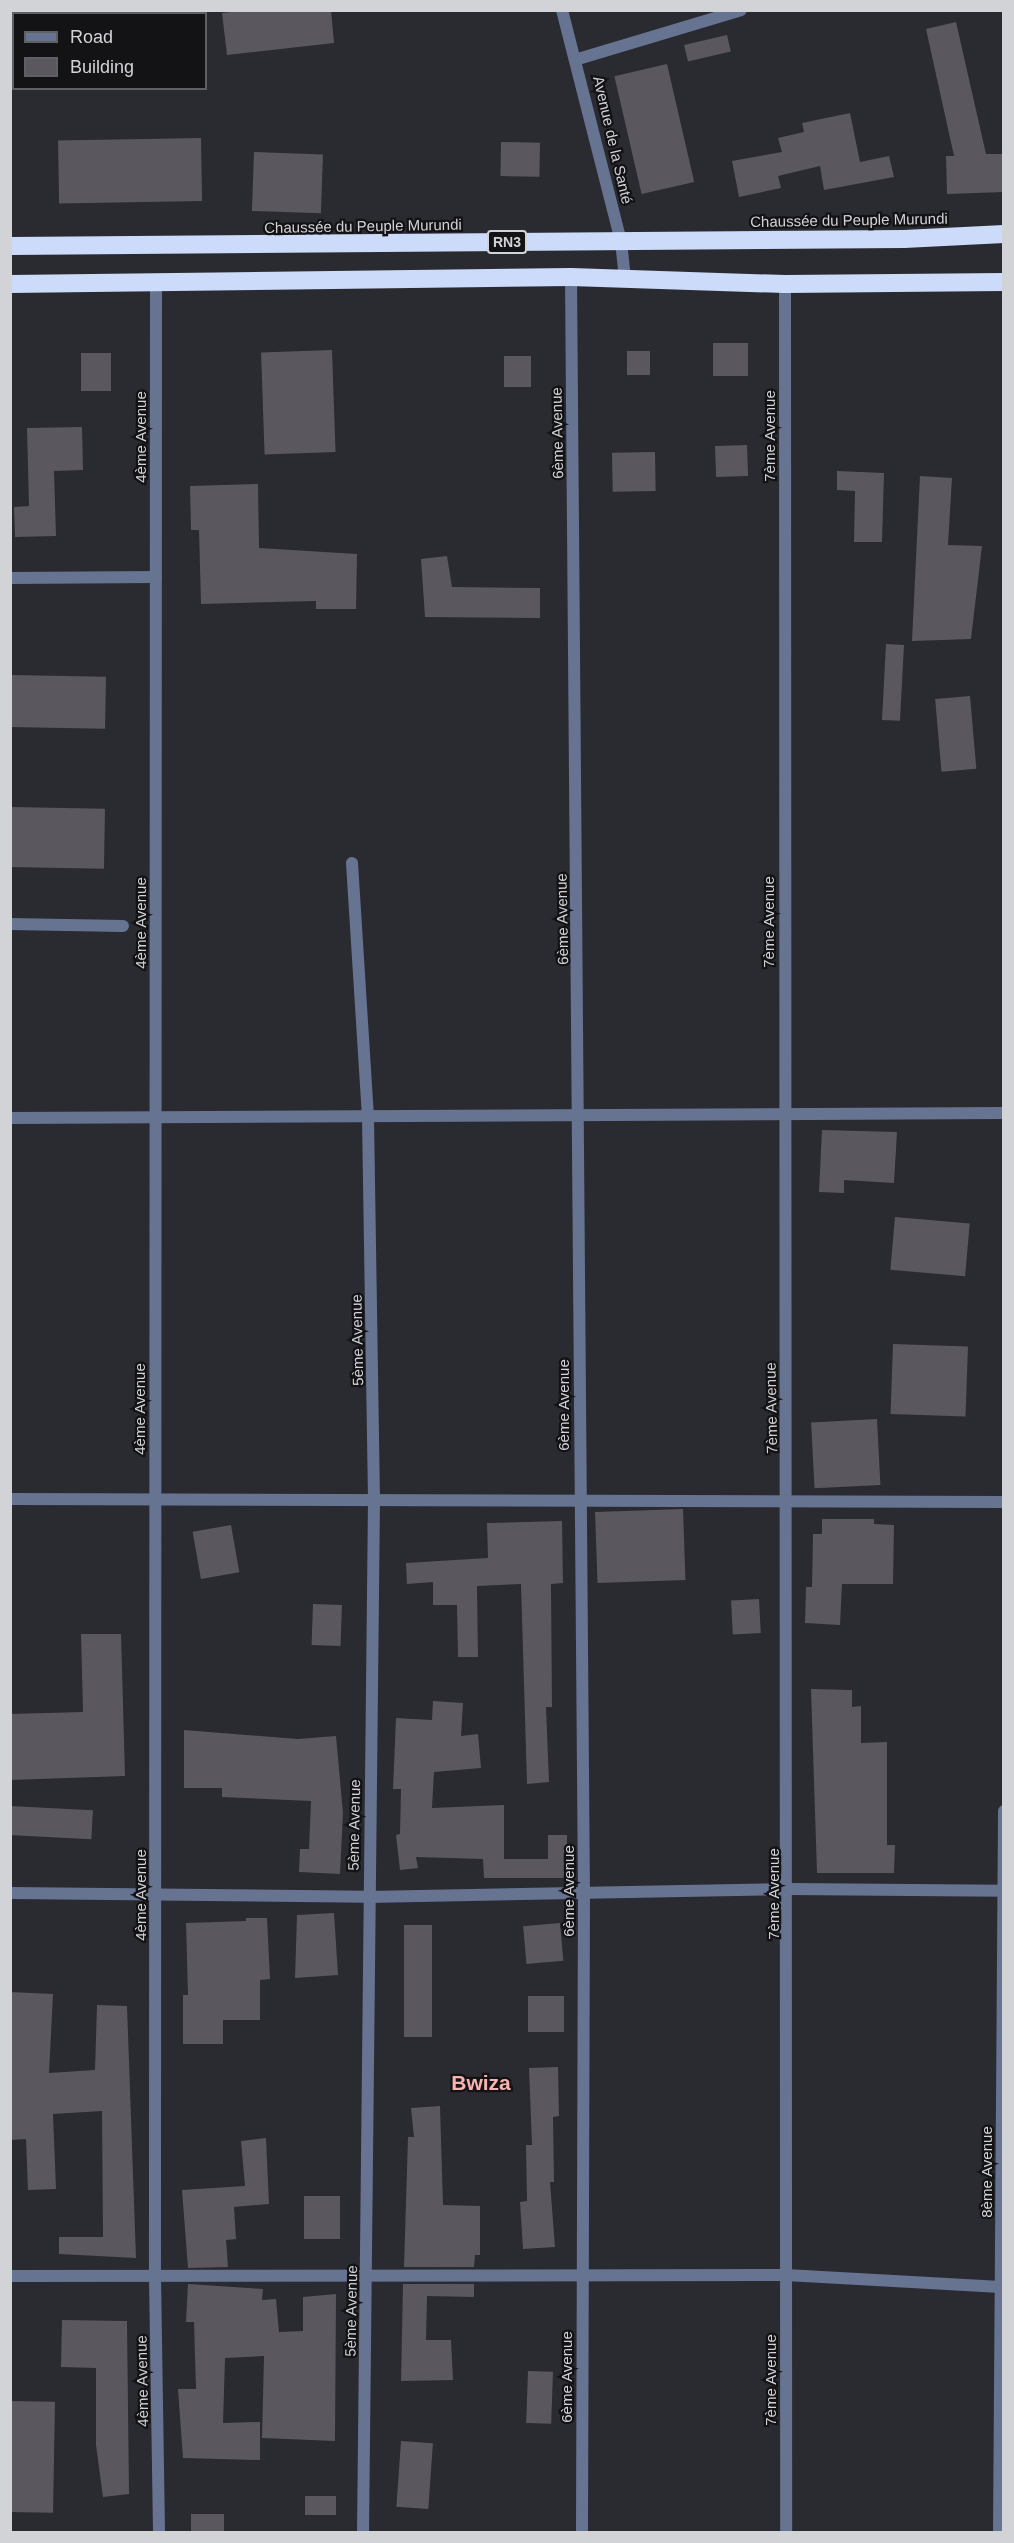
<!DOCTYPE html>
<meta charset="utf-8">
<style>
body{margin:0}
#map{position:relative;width:1014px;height:2543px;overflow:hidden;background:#2a2a31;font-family:Helvetica,sans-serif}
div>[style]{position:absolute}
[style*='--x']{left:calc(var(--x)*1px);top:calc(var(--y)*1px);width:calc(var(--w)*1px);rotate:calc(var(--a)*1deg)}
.building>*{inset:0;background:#5a575f;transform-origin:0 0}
.street>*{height:12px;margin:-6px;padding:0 6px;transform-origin:6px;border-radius:6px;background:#667492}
.highway>*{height:18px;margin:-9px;padding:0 9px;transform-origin:9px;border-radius:9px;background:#ccdbf9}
span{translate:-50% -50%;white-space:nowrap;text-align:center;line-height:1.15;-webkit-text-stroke:4.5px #131316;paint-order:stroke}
.shield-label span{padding:2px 4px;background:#131316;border:2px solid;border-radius:4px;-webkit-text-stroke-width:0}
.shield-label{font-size:14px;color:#d2d3d7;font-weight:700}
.street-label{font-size:15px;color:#d2d3d7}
.district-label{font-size:21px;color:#f7b3b0;font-weight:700}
.frame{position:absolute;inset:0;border:12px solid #d2d3d7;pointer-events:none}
.legend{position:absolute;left:12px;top:12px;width:195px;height:78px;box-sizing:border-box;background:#131316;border:2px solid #5f6063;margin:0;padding:8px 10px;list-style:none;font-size:18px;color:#d2d3d7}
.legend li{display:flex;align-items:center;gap:12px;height:30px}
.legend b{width:30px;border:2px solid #5f6063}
</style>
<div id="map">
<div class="building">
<i style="clip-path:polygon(245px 10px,331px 10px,334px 43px,227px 55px,222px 13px)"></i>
<i style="clip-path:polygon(956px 22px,986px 154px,1004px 154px,1004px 192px,947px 194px,946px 156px,954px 156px,926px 29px)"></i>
<i style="left:727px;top:35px;width:17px;height:44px;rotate:77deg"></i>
<i style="left:667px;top:64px;width:121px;height:54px;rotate:77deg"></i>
<i style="clip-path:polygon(850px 113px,860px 162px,889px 156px,894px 177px,824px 190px,820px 166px,778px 176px,781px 188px,739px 197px,732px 161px,782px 152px,778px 138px,804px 132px,802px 123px)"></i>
<i style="left:201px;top:138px;width:63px;height:143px;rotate:89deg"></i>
<i style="left:501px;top:142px;width:39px;height:34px;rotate:1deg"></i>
<i style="left:254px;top:152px;width:69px;height:59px;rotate:2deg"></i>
<i style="left:713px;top:343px;width:35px;height:33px"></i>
<i style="left:332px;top:350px;width:102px;height:71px;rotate:88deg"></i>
<i style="left:627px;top:351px;width:23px;height:24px"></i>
<i style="left:81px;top:353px;width:30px;height:38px"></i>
<i style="left:504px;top:356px;width:27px;height:31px"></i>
<i style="clip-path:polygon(82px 427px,83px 470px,54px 471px,56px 536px,15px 537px,14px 507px,29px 506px,27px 428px)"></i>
<i style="left:747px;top:445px;width:31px;height:32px;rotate:88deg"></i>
<i style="left:655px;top:452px;width:39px;height:43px;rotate:89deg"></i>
<i style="clip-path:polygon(837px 471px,884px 473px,882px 542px,854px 542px,855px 491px,837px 490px)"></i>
<i style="clip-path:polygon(920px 476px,952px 478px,948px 545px,982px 546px,971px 639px,912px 641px)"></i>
<i style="clip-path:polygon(258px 484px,259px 548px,357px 554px,356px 609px,316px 609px,316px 601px,201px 604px,199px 530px,191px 530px,190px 486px)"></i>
<i style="clip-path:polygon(447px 556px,452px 587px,540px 588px,540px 618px,425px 617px,421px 559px)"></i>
<i style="left:886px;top:644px;width:18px;height:76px;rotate:3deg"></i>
<i style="left:10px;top:675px;width:96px;height:52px;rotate:1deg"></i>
<i style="left:970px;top:696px;width:73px;height:35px;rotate:85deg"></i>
<i style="left:10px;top:807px;width:95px;height:60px;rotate:1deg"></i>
<i style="clip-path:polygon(822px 1130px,897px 1132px,894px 1183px,844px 1180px,844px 1193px,819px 1192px)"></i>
<i style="left:895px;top:1217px;width:75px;height:53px;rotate:5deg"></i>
<i style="left:893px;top:1344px;width:75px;height:70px;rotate:2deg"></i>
<i style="left:877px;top:1419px;width:66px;height:66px;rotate:87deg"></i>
<i style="left:683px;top:1509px;width:71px;height:88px;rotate:88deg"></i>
<i style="clip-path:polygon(822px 1519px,874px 1519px,874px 1524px,894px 1525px,893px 1584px,842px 1584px,840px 1625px,805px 1623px,806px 1587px,812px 1587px,813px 1534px,822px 1534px)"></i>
<i style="clip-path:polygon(562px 1521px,563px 1583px,551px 1584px,552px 1707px,546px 1707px,549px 1782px,527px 1784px,521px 1584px,477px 1586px,478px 1657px,458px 1657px,457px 1605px,433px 1605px,433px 1582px,407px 1584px,406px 1563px,488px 1558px,487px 1523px)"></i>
<i style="left:231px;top:1525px;width:48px;height:39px;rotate:80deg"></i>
<i style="left:759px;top:1599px;width:34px;height:28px;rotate:87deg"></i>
<i style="left:313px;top:1604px;width:29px;height:41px;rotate:2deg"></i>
<i style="clip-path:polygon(81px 1634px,121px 1634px,125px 1776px,10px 1780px,10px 1714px,83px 1712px)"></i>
<i style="clip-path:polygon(811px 1689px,852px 1690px,852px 1707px,861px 1706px,861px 1743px,887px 1742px,887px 1845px,895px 1845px,894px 1873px,817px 1873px)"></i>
<i style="clip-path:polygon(433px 1701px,463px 1703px,461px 1736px,478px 1734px,481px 1768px,434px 1772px,432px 1808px,504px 1805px,504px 1859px,548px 1859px,548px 1835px,567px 1835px,567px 1878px,484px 1878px,483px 1859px,416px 1857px,418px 1868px,400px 1870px,396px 1835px,400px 1834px,401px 1789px,393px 1789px,396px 1718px,432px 1720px)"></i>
<i style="clip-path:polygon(184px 1730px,298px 1739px,336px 1736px,343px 1813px,340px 1874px,299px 1872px,300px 1849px,309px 1849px,311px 1801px,222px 1797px,222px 1788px,184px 1788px)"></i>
<i style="left:10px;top:1806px;width:83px;height:29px;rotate:3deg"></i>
<i style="clip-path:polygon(334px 1913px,338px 1975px,295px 1978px,297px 1915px)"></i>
<i style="clip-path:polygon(246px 1918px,267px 1918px,270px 1979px,260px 1980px,260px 2020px,223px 2020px,223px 2044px,183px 2044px,183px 1995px,188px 1995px,186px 1923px,246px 1921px)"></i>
<i style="left:560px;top:1923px;width:38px;height:37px;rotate:85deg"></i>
<i style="left:404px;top:1925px;width:28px;height:112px"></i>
<i style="clip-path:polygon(10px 1992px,53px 1994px,49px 2073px,95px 2070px,97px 2005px,127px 2006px,136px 2258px,59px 2254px,59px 2237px,103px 2237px,102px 2111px,53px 2114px,56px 2189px,28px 2190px,26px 2139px,10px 2140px)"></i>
<i style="left:528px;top:1996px;width:36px;height:36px"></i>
<i style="clip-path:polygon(558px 2067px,559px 2116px,553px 2117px,554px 2182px,550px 2182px,555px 2247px,523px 2249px,520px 2202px,527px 2201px,526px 2145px,532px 2145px,529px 2068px)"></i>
<i style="clip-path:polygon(440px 2106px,443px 2205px,480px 2206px,480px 2255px,475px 2255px,474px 2267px,404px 2267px,408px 2137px,414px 2137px,411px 2108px)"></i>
<i style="clip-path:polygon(266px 2138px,269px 2204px,234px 2207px,236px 2239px,226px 2240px,228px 2267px,188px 2268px,182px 2190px,245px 2186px,241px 2141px)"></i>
<i style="left:304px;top:2196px;width:36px;height:43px"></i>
<i style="clip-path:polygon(188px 2284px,263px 2289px,262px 2300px,276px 2299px,279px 2332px,303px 2331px,303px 2297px,336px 2294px,335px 2441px,262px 2438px,264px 2356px,225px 2358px,223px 2423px,260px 2422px,260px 2460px,183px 2458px,178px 2389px,196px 2389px,194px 2322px,186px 2322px)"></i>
<i style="clip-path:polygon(403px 2284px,474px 2284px,474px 2297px,427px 2296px,426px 2340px,451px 2340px,453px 2380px,401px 2381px)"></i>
<i style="clip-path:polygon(62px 2320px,127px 2321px,129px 2494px,103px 2497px,96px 2445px,96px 2368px,61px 2367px)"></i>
<i style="left:528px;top:2371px;width:25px;height:52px;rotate:2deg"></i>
<i style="left:10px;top:2401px;width:45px;height:111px;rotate:1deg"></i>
<i style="left:401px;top:2441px;width:32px;height:66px;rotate:4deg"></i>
<i style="left:336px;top:2496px;width:19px;height:31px;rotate:90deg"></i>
<i style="left:191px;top:2514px;width:33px;height:18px"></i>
</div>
<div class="street">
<i style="--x:562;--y:10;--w:238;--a:75.7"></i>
<i style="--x:621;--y:241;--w:37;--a:84"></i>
<i style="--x:578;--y:59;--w:170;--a:-16.7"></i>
<i style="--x:571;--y:277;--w:1615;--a:89.54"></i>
<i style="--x:584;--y:1892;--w:640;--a:90.18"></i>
<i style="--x:785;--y:284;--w:2248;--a:89.97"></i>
<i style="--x:156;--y:285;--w:1992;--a:90.03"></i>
<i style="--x:155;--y:2277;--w:255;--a:89.1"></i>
<i style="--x:10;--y:578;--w:146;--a:-0.4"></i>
<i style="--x:352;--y:863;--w:256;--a:86.4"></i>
<i style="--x:368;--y:1118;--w:382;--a:89.1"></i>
<i style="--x:374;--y:1500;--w:1032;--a:90.61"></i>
<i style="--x:10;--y:924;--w:113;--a:1"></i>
<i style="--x:10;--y:1118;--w:994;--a:-0.29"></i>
<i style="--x:10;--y:1499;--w:994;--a:0.17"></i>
<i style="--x:10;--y:1893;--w:357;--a:0.6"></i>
<i style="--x:367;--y:1897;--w:422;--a:-1.1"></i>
<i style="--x:789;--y:1889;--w:214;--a:0.5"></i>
<i style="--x:10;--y:2276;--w:776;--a:-0.07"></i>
<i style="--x:786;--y:2275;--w:215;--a:3.2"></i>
<i style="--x:999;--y:2532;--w:721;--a:-89.6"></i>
</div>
<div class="highway">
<i style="--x:10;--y:246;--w:894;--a:-0.45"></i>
<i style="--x:904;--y:239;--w:100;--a:-2.9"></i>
<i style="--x:10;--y:284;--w:561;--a:-0.71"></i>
<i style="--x:571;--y:277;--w:214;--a:1.9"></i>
<i style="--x:785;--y:284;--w:219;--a:-0.5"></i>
</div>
<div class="shield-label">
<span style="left:507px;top:242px">RN3</span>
</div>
<div class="street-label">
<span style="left:613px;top:140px;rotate:77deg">Avenue de la Santé</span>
<span style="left:849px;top:220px;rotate:-1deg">Chaussée du Peuple Murundi</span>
<span style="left:363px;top:226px;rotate:-1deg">Chaussée du Peuple Murundi</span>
<span style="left:557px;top:433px;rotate:-91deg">6ème Avenue</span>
<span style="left:770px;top:436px;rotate:-90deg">7ème Avenue</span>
<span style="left:141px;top:437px;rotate:-90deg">4ème Avenue</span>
<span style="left:562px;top:919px;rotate:-91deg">6ème Avenue</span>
<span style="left:769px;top:922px;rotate:-90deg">7ème Avenue</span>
<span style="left:141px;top:923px;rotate:-90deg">4ème Avenue</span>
<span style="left:357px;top:1340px;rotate:-91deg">5ème Avenue</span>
<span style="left:564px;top:1405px;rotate:-90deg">6ème Avenue</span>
<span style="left:771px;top:1408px;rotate:-91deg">7ème Avenue</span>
<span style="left:140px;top:1409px;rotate:-90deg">4ème Avenue</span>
<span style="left:354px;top:1825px;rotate:-89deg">5ème Avenue</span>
<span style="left:569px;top:1891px;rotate:-90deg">6ème Avenue</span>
<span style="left:774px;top:1894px;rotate:-90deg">7ème Avenue</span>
<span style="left:141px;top:1895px;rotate:-90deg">4ème Avenue</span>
<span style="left:987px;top:2172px;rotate:-90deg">8ème Avenue</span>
<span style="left:351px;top:2311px;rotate:-89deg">5ème Avenue</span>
<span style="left:567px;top:2377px;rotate:-90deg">6ème Avenue</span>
<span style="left:771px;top:2380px;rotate:-90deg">7ème Avenue</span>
<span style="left:142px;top:2381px;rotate:-91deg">4ème Avenue</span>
</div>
<div class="district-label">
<span style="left:481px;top:2083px">Bwiza</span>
</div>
<div class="frame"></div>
<ul class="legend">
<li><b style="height:8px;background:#667492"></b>Road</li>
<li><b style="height:16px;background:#5a575f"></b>Building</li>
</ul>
</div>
